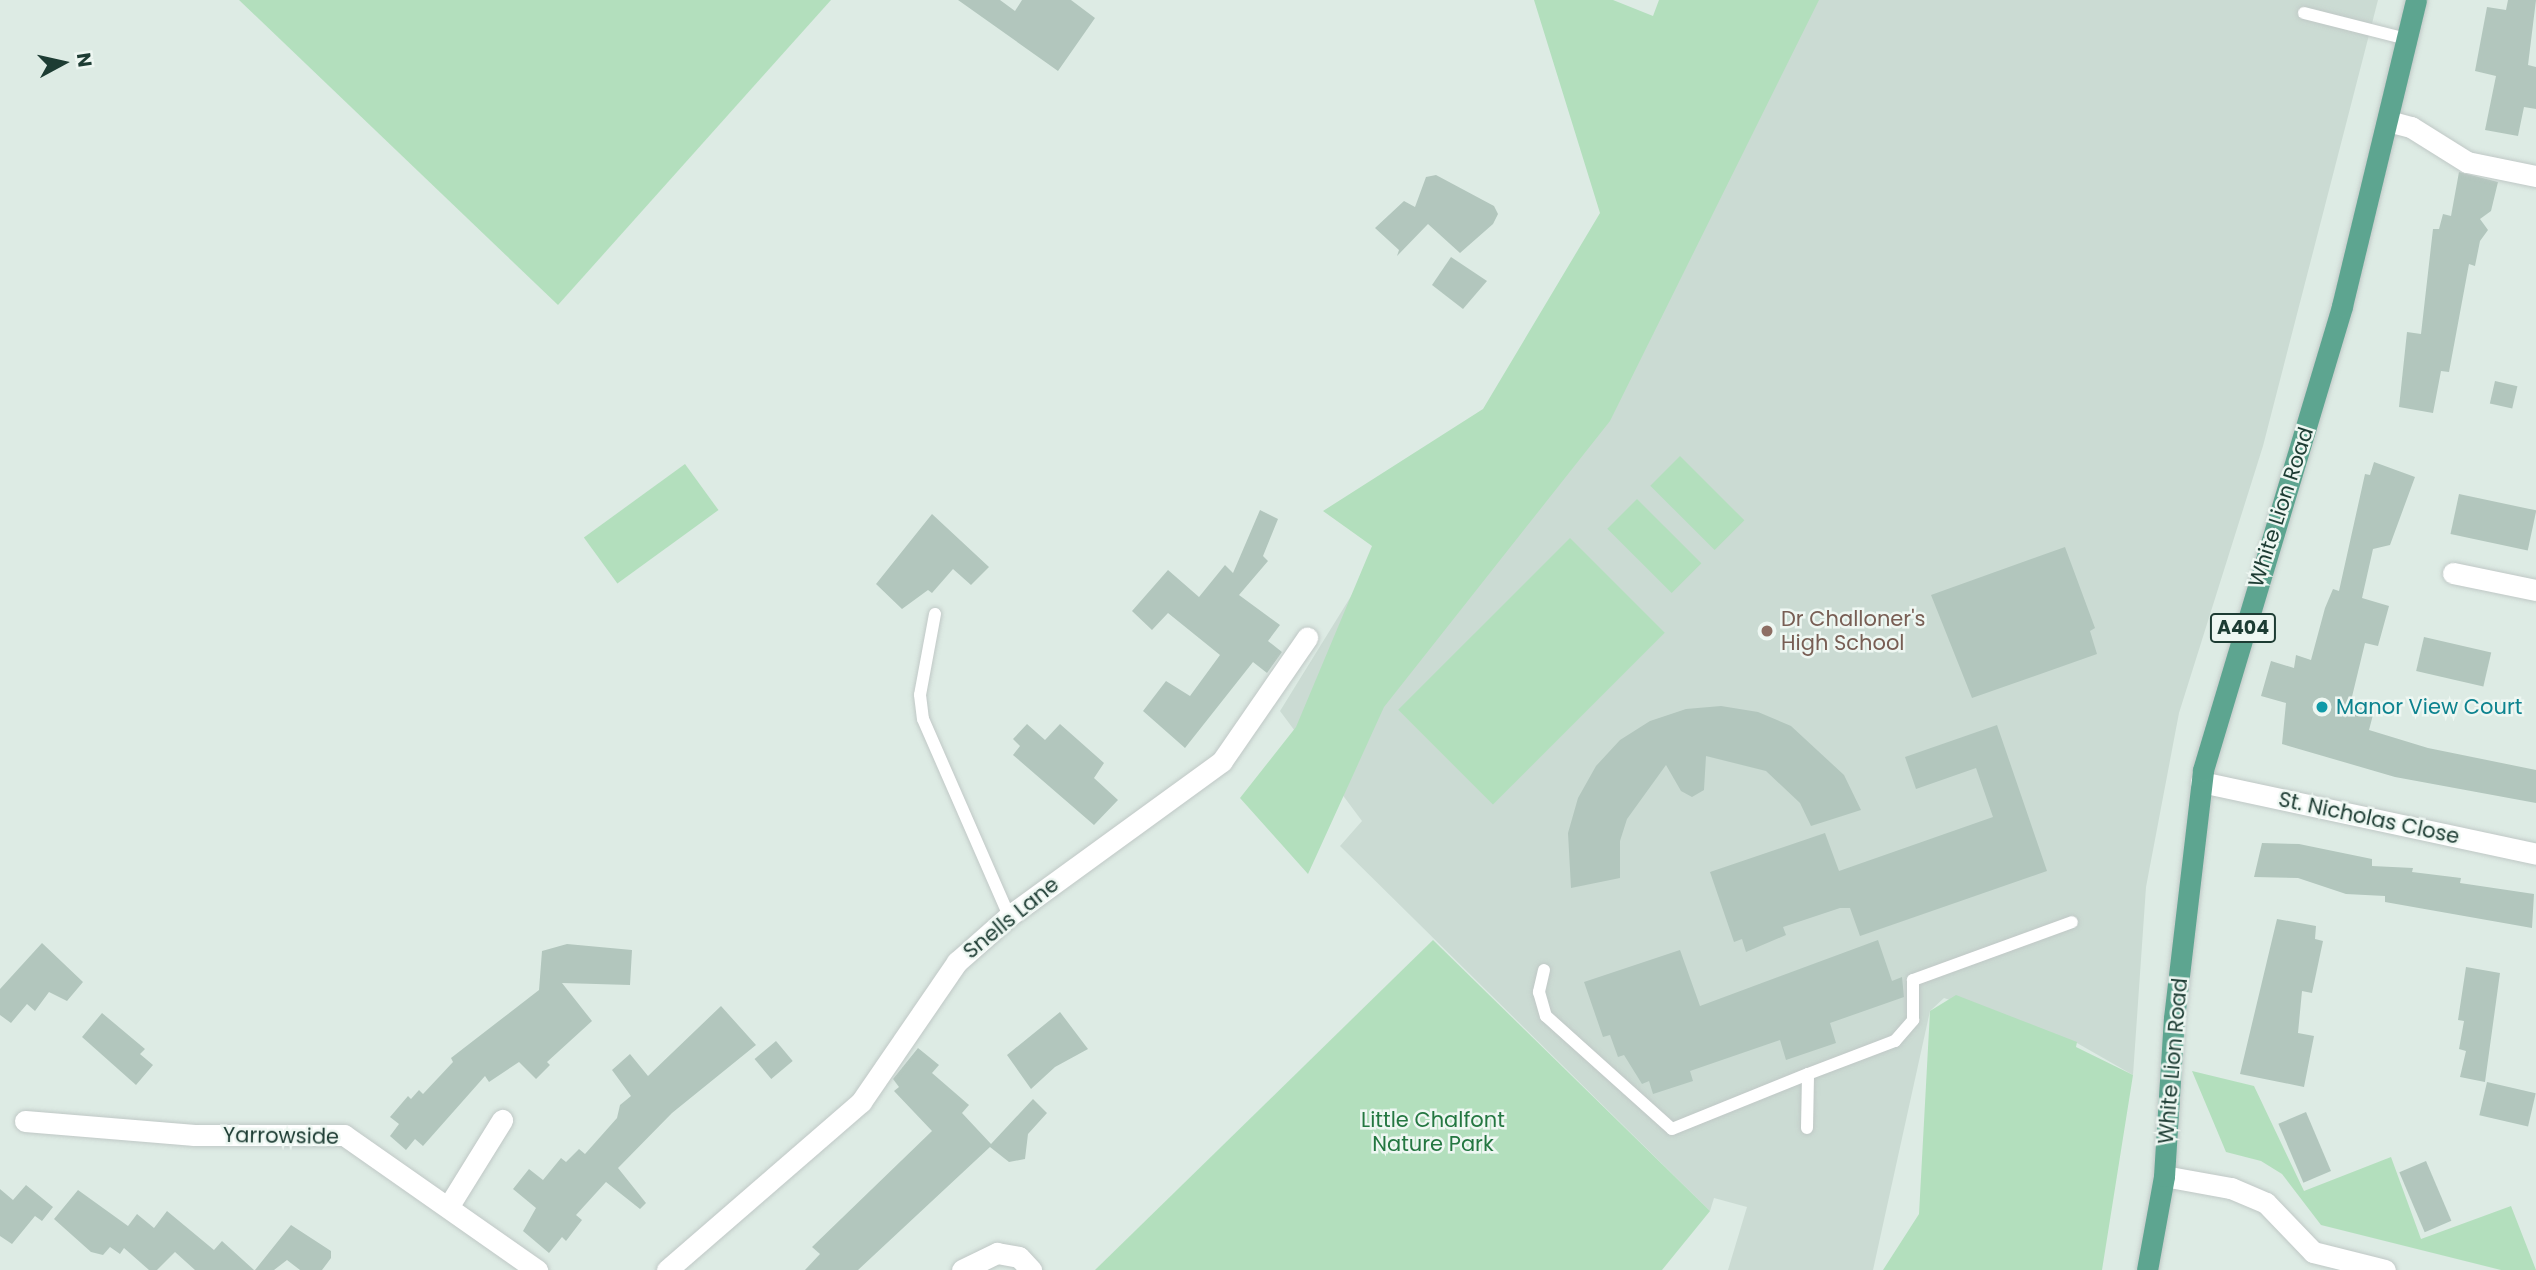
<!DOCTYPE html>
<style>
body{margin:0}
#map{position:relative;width:2536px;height:1270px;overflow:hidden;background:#ddebe4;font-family:Poppins,sans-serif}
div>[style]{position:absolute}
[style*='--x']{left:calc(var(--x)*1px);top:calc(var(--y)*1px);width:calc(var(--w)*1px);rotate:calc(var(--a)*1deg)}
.built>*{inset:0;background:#cbdbd3}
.green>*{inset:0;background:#b3dfbd;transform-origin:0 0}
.building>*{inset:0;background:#b2c6bd;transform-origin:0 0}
.roads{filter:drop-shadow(0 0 2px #c0c8c6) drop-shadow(0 0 2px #c0c8c6)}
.lane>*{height:12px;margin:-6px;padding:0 6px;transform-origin:6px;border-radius:6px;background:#fff}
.street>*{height:21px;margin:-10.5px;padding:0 10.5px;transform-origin:10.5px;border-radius:10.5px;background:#fff}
.primary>*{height:21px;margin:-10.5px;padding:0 10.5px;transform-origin:10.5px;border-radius:10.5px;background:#5da590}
.dots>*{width:19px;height:19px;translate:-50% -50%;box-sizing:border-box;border:4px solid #eef7f2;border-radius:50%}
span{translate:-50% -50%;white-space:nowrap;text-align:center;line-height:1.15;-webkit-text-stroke:5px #eef7f2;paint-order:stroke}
.shield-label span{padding:2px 5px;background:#eef7f2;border:2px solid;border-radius:5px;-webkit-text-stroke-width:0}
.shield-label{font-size:19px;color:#1d3c33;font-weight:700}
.street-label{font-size:21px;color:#1d3c33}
.education-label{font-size:21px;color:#785e54}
.left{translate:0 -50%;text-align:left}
.culture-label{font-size:21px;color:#0d838f}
.park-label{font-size:21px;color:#247741}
.north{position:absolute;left:28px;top:28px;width:70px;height:70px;-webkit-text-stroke:5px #eef7f2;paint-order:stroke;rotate:82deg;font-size:19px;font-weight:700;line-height:28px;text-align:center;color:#1d3c33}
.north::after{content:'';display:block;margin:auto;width:24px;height:32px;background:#1d3c33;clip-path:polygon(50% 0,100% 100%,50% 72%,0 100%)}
</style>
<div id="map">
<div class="built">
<i style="clip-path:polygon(1737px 0,2378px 0,2263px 446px,2179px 713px,2146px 887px,2133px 1075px,2077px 1043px,1944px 998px,1930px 1011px,1873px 1270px,1728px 1270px,1747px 1207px,1714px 1198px,1710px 1211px,1340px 846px,1362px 821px,1280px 711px,1379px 551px,1514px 472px)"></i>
</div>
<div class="green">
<i style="clip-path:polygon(239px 0,831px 0,558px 305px)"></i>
<i style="clip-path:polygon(1534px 0,1613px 0,1653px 16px,1659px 0,1819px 0,1610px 421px,1384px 707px,1308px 874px,1240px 798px,1296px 727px,1372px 546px,1323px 511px,1483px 409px,1600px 213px)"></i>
<i style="left:1680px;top:456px;width:91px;height:42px;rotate:45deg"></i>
<i style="left:685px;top:464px;width:57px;height:125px;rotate:54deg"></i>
<i style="left:1637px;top:499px;width:91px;height:42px;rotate:45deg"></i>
<i style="left:1570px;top:538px;width:134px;height:243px;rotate:45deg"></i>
<i style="clip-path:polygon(1433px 940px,1710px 1211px,1662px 1270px,1095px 1270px)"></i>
<i style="clip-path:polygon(1956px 995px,2077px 1042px,2076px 1047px,2133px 1075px,2102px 1270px,1883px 1270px,1919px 1214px,1930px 1011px)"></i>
<i style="clip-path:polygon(2192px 1071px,2254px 1086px,2304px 1191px,2391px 1157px,2421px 1239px,2511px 1206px,2536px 1270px,2501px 1270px,2321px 1225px,2282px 1174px,2261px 1161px,2226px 1152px)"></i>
</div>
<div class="building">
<i style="clip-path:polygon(958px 0,1000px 0,1015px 11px,1022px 0,1071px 0,1095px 18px,1058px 71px)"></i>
<i style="clip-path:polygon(2508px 0,2536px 0,2528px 65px,2536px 67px,2536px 109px,2524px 107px,2518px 136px,2485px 130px,2496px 76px,2475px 71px,2487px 7px,2506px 10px)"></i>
<i style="clip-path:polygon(2459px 172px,2498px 182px,2491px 211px,2480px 219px,2488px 230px,2480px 241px,2475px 266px,2469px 264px,2449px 372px,2441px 371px,2433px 413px,2399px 407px,2407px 332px,2421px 334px,2433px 229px,2439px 229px,2443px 214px,2451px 216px)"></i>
<i style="clip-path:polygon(1436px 175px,1494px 206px,1498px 214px,1493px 224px,1460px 253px,1428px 224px,1397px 256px,1399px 250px,1375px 228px,1404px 201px,1415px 207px,1426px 177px)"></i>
<i style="clip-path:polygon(1451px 257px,1487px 281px,1463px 309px,1432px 285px)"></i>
<i style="left:2495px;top:381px;width:23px;height:23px;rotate:13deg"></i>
<i style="clip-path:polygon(2374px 462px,2415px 477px,2390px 545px,2373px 549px,2362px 598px,2389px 606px,2378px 646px,2365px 643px,2350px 705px,2374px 711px,2369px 730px,2428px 748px,2536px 770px,2536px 803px,2395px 777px,2282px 744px,2286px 703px,2261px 696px,2271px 661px,2294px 668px,2296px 655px,2311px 660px,2325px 608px,2333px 589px,2339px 591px,2365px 474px,2370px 475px)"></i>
<i style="left:2459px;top:494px;width:79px;height:41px;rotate:12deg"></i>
<i style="clip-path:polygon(1260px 510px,1278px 519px,1263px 556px,1268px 561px,1239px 595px,1280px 625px,1268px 641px,1282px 652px,1267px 673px,1253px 662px,1185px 748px,1143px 711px,1166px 681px,1190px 696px,1220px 655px,1168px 613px,1152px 630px,1132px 611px,1168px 570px,1199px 597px,1225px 565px,1233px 573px)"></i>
<i style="clip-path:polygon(932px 514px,989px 567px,971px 585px,953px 569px,932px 593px,928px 590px,902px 609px,876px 584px)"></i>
<i style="clip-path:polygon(2065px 547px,2095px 628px,2090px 631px,2097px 654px,1972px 698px,1931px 595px)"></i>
<i style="left:2424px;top:637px;width:69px;height:35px;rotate:13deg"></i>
<i style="clip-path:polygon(1721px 706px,1758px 712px,1791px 726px,1844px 775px,1861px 810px,1811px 826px,1800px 803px,1766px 771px,1706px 756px,1704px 790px,1692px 797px,1681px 791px,1666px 765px,1627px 819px,1620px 841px,1620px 878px,1571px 888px,1568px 833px,1578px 798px,1596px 766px,1620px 740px,1650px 721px,1686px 709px)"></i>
<i style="clip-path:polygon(1027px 724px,1045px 740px,1060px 724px,1104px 763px,1094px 778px,1118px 800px,1094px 825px,1013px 755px,1020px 746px,1013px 739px)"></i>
<i style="clip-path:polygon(1997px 725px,2047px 871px,1860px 936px,1850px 908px,1840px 908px,1783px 927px,1786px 935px,1746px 952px,1742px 939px,1734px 942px,1710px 872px,1825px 833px,1839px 871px,1993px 817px,1976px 768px,1916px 789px,1905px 757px)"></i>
<i style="clip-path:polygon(2262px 843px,2299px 844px,2372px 859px,2372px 866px,2413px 868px,2412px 872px,2461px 878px,2460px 883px,2534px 894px,2532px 928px,2385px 902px,2385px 896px,2346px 894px,2298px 878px,2254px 877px)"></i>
<i style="clip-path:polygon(2277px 919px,2316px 926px,2315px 939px,2323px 941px,2312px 993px,2302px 991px,2298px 1033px,2314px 1036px,2304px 1087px,2240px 1074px)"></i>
<i style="clip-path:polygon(1878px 940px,1892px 981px,1902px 977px,1904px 997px,1830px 1023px,1836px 1043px,1786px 1060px,1780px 1040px,1690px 1071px,1693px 1081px,1653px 1094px,1649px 1081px,1642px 1084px,1624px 1055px,1618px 1057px,1610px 1035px,1603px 1037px,1584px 982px,1680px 950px,1700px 1006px)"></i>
<i style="clip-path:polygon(42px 943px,83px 982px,67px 1001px,49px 992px,35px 1011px,27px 1004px,11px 1023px,0 1015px,0 989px)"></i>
<i style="clip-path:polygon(567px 944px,632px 950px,630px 985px,562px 983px,592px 1021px,547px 1062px,550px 1065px,536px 1079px,519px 1062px,489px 1082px,485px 1076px,423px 1146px,415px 1139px,406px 1150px,390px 1136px,399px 1124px,390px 1117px,408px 1096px,411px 1099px,419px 1090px,423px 1094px,453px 1062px,451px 1058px,539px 990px,542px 951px)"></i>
<i style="clip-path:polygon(2466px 967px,2500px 973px,2485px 1082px,2460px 1077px,2466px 1051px,2459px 1049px,2464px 1021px,2458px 1020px)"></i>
<i style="clip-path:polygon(721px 1006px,756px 1045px,672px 1113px,618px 1168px,646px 1203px,640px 1209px,606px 1182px,576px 1215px,582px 1220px,566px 1241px,562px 1237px,549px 1253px,523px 1231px,536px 1208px,513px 1189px,529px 1169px,543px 1180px,561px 1158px,566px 1162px,579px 1149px,585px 1154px,617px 1118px,620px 1105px,631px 1096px,612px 1070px,630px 1054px,648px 1076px)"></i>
<i style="clip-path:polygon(1060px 1012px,1088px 1049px,1055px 1067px,1031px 1089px,1007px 1055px)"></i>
<i style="clip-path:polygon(102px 1013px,145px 1049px,140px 1054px,153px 1065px,136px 1085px,82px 1037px)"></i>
<i style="left:776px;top:1041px;width:26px;height:28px;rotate:50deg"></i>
<i style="clip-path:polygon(918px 1048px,939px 1065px,932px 1073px,969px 1105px,962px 1113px,991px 1144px,1033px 1099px,1047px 1113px,1028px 1134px,1025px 1159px,1009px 1162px,990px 1147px,858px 1270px,805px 1270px,820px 1254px,812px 1247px,932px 1131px,894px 1091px,899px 1087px,893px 1079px)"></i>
<i style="left:2487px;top:1082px;width:50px;height:34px;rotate:13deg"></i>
<i style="left:2306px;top:1112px;width:64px;height:30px;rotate:67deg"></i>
<i style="left:2426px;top:1161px;width:65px;height:29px;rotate:67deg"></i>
<i style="clip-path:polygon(26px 1185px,53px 1207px,42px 1221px,35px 1216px,12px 1244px,0 1236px,0 1189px,13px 1200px)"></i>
<i style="clip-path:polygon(78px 1190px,128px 1226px,137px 1214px,154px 1228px,167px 1211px,214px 1250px,222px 1241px,254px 1270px,195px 1270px,175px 1252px,157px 1270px,149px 1270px,124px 1248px,120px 1254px,110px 1247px,103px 1255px,91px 1252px,54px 1219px)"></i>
<i style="clip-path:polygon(291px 1225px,331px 1251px,331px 1258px,322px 1270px,300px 1270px,287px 1260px,274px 1270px,255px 1270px)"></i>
</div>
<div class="roads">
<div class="lane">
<i style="--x:2304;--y:13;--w:106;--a:14.2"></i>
<i style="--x:935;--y:614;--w:82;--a:100.5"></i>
<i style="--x:920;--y:695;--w:24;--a:83"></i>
<i style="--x:923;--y:719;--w:215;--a:66.4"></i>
<i style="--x:1544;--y:970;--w:23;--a:103"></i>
<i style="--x:1539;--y:992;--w:25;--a:74"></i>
<i style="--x:1546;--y:1016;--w:169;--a:41.9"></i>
<i style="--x:1672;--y:1129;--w:147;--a:-22"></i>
<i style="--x:1807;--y:1128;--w:54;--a:-88.9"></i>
<i style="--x:1808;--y:1074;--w:93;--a:-20.8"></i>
<i style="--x:1895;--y:1041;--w:28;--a:-49"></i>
<i style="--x:1913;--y:1020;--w:40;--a:-90"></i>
<i style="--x:1913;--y:980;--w:169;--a:-20"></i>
</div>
<div class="street">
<i style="--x:2388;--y:121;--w:24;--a:15"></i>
<i style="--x:2411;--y:127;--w:66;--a:32"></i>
<i style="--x:2467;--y:162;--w:70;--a:11.5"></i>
<i style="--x:2453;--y:573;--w:85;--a:11.6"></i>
<i style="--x:2201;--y:782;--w:343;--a:12.1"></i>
<i style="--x:25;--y:1121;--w:170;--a:4.7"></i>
<i style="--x:194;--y:1135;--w:150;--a:0"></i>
<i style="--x:344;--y:1135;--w:236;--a:35"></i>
<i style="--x:2164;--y:1176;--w:68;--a:10.2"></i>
<i style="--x:2231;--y:1188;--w:38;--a:23"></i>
<i style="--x:2266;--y:1203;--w:68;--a:46.2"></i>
<i style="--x:2313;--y:1252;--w:74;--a:14"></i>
<i style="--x:450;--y:1204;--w:99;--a:-58.2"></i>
<i style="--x:667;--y:1270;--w:257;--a:-40.9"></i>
<i style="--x:861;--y:1102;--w:170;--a:-55.6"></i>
<i style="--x:957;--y:962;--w:69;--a:-41.5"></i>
<i style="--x:1009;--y:916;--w:263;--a:-36"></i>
<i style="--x:1222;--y:761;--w:150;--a:-55.4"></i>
<i style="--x:962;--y:1270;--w:39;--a:-26"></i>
<i style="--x:997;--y:1253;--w:22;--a:10"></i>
<i style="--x:1019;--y:1257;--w:18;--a:47"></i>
</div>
<div class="primary">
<i style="--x:2147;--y:1270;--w:96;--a:-79.7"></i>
<i style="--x:2164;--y:1176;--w:158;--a:-86.4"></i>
<i style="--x:2174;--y:1018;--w:250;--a:-83.3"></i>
<i style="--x:2203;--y:770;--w:484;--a:-73.3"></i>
<i style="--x:2342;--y:306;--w:315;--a:-76.4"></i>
</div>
</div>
<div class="dots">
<i style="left:1767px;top:631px;background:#8d6e63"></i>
<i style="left:2322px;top:707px;background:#0f9aa8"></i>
</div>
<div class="shield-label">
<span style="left:2243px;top:628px">A404</span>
</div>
<div class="street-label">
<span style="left:2281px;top:507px;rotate:-72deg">White Lion Road</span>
<span style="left:2369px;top:818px;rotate:12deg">St. Nicholas Close</span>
<span style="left:1011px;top:918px;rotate:-39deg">Snells Lane</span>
<span style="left:2173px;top:1061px;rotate:-85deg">White Lion Road</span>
<span style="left:281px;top:1136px;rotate:1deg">Yarrowside</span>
</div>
<div class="education-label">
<span class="left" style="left:1781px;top:631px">Dr Challoner's<br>High School</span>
</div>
<div class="culture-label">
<span class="left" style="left:2336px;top:707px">Manor View Court</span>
</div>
<div class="park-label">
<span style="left:1433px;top:1132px">Little Chalfont<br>Nature Park</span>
</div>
<div class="north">N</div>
</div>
